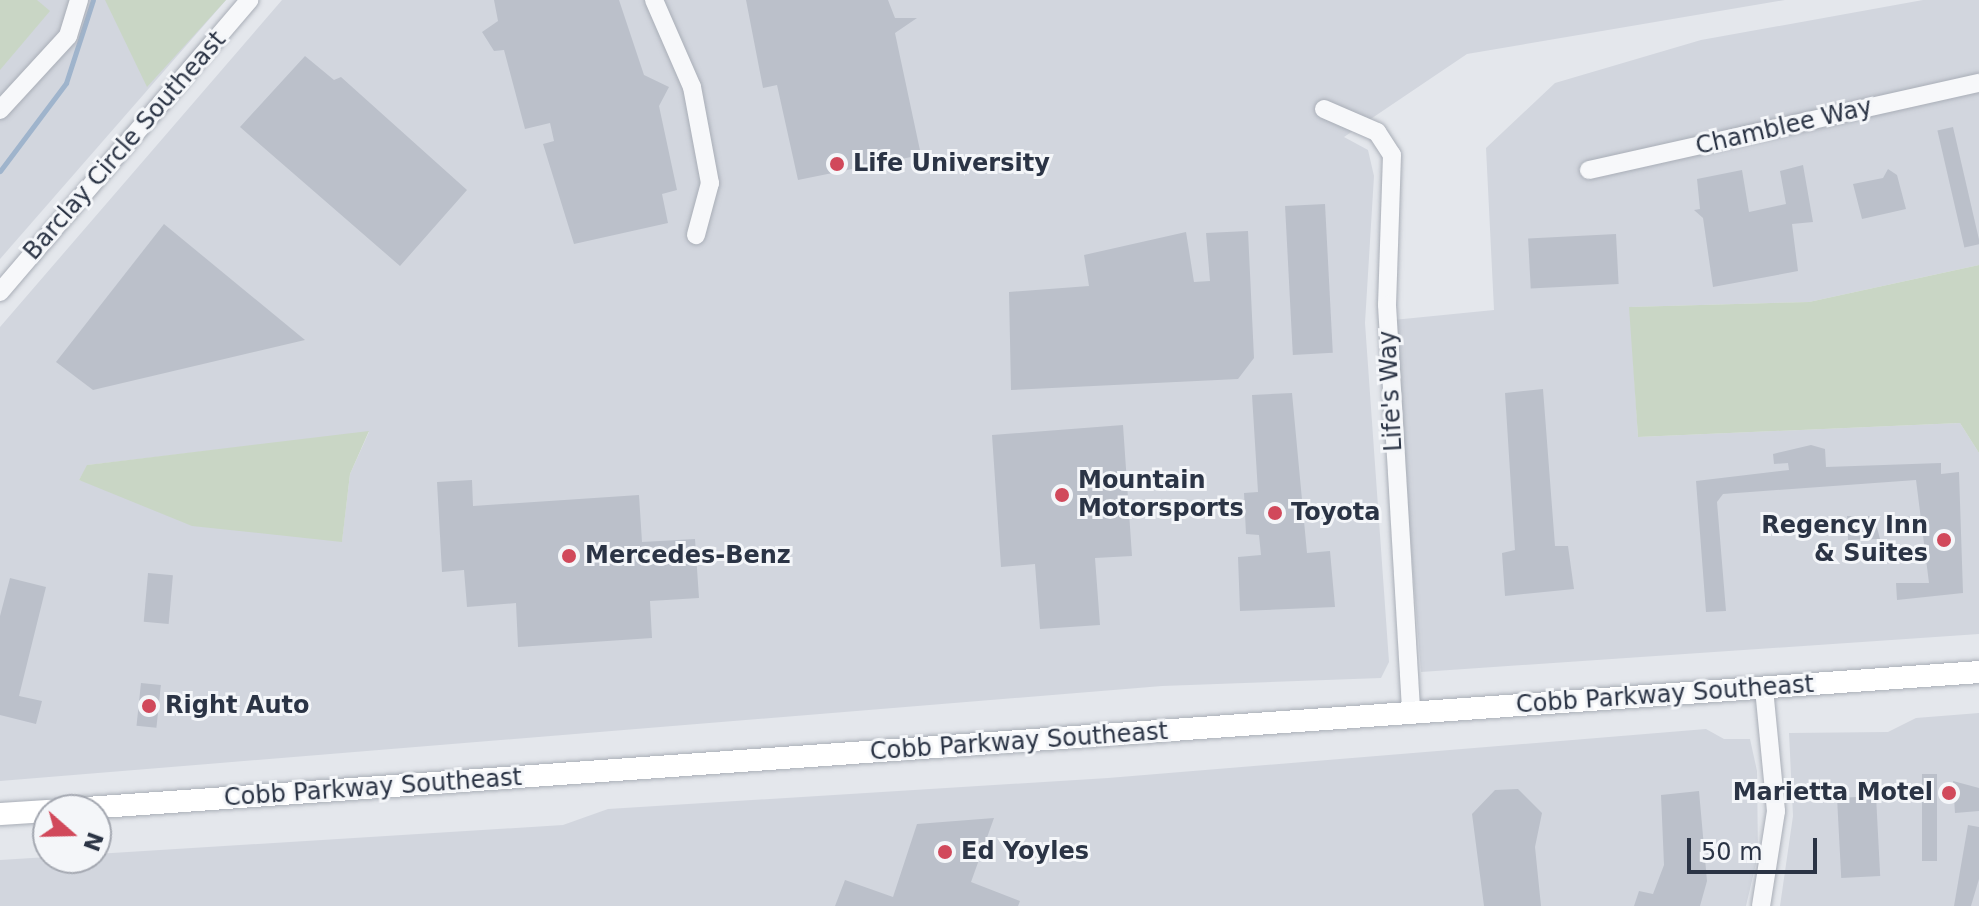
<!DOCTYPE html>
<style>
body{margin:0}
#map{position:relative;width:1979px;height:906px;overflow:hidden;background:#e4e7ec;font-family:"DejaVu Sans",sans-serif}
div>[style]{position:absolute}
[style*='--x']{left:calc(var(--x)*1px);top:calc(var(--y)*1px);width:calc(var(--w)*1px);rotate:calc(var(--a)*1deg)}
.built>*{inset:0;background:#d2d6de}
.green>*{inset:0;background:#c9d6c5}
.stream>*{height:5px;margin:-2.5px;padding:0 2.5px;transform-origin:2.5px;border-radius:2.5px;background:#9fb4cc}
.building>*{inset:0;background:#bbc0ca;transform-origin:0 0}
.roads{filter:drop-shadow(0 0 2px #a9aeb7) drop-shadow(0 0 2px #a9aeb7)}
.minor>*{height:18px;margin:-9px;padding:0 9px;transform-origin:9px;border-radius:9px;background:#f7f8fa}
.major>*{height:22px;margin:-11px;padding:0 11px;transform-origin:11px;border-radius:11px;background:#fff}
.dots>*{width:22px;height:22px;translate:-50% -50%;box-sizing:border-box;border:4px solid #f4f6f9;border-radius:50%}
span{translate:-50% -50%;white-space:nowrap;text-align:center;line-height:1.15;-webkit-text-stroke:6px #f4f6f9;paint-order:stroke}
.street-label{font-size:24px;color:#2b3445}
.poi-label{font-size:24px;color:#2b3445;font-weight:700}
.left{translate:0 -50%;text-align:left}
.right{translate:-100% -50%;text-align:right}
.north{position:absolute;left:32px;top:794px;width:80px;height:80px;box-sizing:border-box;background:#f4f6f9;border:2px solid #a4a8b1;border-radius:50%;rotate:110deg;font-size:22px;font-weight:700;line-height:32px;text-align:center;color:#2b3445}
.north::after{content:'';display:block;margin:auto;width:28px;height:36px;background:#d1495b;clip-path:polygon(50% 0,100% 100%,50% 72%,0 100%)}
.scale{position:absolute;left:1687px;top:838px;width:130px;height:36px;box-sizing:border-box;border:4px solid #2b3445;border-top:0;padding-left:10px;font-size:24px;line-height:28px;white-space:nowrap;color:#2b3445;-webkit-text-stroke:6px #f4f6f9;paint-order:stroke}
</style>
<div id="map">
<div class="built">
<i style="clip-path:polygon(0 0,226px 0,0 259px)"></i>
<i style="clip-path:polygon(evenodd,282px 0,1785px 0,1467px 54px,1344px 137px,1368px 150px,1374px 176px,1365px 323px,1389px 662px,1381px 678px,1162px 686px,0 781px,0 327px,282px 0,369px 432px,350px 474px,342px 541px,79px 480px,88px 465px,369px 432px)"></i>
<i style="clip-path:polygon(1923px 0,1979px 0,1979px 265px,1809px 302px,1630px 307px,1638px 437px,1960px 423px,1979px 453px,1979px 634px,1421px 672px,1393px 320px,1494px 310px,1486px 148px,1555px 83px,1701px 40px)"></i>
<i style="clip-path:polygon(1979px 713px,1979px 906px,1780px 906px,1793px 816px,1789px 733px,1888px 732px,1916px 718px)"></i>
<i style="clip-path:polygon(1706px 729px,1724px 739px,1750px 739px,1757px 771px,1758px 855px,1746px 906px,0 906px,0 860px,563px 825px,608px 809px,1108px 778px)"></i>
</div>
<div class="green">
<i style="clip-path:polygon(0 0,37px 0,50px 11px,0 70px)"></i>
<i style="clip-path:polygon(105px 0,226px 0,147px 87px)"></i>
<i style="clip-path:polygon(1979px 265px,1979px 453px,1960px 423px,1638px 437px,1629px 307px,1809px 302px)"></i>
<i style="clip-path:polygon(369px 431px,350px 474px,342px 542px,192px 526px,79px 480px,87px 465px)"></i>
</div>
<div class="stream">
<i style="--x:0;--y:171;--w:110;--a:-53.1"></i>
<i style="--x:66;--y:83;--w:87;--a:-72"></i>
</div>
<div class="building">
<i style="clip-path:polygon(494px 0,619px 0,644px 75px,669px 87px,659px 106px,677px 190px,662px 194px,668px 223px,574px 244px,543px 144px,554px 141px,550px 123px,525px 129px,504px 50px,494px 51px,482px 32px,498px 21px)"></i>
<i style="clip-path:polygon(746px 0,888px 0,895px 18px,917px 18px,895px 33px,921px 155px,798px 180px,777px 85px,763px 88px)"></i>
<i style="clip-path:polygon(305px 56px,334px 80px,341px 77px,467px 190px,400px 266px,240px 127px)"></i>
<i style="left:1953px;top:127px;width:120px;height:16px;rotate:77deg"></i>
<i style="clip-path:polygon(1803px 165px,1813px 222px,1792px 224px,1798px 271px,1713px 287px,1703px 218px,1694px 210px,1700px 209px,1697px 179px,1742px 170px,1749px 212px,1786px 204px,1780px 171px)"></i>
<i style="clip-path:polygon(1888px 169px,1897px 175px,1906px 209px,1862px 219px,1853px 184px,1883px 178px)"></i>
<i style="left:1325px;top:204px;width:149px;height:40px;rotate:87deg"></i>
<i style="clip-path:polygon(164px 224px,305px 340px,93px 390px,56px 362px)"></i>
<i style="clip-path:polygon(1248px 231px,1254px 358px,1238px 379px,1011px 390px,1009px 292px,1089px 286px,1084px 255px,1186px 232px,1194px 282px,1210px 281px,1206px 233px)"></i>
<i style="left:1616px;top:234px;width:50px;height:88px;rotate:87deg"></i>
<i style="clip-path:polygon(1543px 389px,1555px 546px,1568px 546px,1574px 589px,1505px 596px,1502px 553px,1515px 550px,1505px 393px)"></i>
<i style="clip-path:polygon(1292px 393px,1307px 553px,1330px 551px,1335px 607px,1240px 611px,1238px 557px,1261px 555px,1259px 535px,1246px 534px,1244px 493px,1258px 492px,1252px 395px)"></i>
<i style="clip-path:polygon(1123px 425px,1132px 556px,1095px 558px,1100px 625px,1040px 629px,1035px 564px,1001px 567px,992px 435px)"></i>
<i style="clip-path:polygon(1811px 445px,1825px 449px,1826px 467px,1941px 463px,1941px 474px,1959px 472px,1963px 593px,1897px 600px,1896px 583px,1929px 583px,1916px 480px,1723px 494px,1717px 502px,1726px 611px,1706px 612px,1696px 481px,1789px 470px,1788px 463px,1774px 464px,1773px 454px)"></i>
<i style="clip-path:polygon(472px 480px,473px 506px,639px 495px,642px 542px,695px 539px,699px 598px,650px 601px,652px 638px,518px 647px,516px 603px,467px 607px,464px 570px,442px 572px,437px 482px)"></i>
<i style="clip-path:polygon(1847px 516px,1874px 516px,1880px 539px,1848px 540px)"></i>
<i style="left:148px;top:573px;width:25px;height:49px;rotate:5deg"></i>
<i style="clip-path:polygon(10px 578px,46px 587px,19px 696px,42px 701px,36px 724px,0 715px,0 616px)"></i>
<i style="left:141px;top:683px;width:20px;height:43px;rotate:6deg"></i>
<i style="left:1922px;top:774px;width:15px;height:87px"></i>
<i style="clip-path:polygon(1953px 781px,1979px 788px,1979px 811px,1955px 813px)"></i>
<i style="clip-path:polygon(1518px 789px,1542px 813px,1535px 847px,1541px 906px,1484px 906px,1472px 814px,1495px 790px)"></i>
<i style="clip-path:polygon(1699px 791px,1707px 881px,1700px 906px,1634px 906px,1639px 891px,1653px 894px,1664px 865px,1661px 795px)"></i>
<i style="left:1876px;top:796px;width:80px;height:39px;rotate:87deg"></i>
<i style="clip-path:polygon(994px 818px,971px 882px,1020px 901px,1018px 906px,835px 906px,845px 880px,893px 897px,917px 824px)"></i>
<i style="clip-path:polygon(1968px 825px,1979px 827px,1979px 879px,1971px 906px,1954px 906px)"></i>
</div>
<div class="roads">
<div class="minor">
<i style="--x:654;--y:0;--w:95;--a:66.4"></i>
<i style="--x:692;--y:87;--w:98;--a:79.4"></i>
<i style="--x:710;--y:183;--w:54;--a:105.1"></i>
<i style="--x:1324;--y:109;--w:58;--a:23.5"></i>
<i style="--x:1377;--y:132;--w:27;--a:57"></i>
<i style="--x:1392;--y:155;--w:150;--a:91.9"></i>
<i style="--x:1387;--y:305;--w:408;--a:86.6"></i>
<i style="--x:0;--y:110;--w:100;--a:-47.4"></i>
<i style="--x:68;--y:36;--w:38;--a:-73"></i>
<i style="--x:1589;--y:170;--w:400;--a:-12.6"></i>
<i style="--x:0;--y:292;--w:384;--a:-49.5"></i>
<i style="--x:1761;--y:906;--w:96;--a:-81"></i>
<i style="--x:1776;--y:811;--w:124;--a:-95.6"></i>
</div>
<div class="major">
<i style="--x:59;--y:810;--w:1925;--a:-4.11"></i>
<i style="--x:0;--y:814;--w:48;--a:-3.6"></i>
</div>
</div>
<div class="dots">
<i style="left:837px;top:164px;background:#d1495b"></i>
<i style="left:1062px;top:495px;background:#d1495b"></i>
<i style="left:1275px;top:513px;background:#d1495b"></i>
<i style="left:1944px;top:540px;background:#d1495b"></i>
<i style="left:569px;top:556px;background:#d1495b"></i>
<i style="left:149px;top:706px;background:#d1495b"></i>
<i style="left:1949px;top:793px;background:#d1495b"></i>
<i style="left:945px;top:852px;background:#d1495b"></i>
</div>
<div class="street-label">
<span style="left:1784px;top:127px;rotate:-13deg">Chamblee Way</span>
<span style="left:125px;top:146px;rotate:-49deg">Barclay Circle Southeast</span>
<span style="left:1391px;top:391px;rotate:-93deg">Life's Way</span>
<span style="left:1665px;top:695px;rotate:-4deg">Cobb Parkway Southeast</span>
<span style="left:1019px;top:742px;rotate:-4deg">Cobb Parkway Southeast</span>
<span style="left:373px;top:788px;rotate:-4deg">Cobb Parkway Southeast</span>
</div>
<div class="poi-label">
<span class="left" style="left:853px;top:164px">Life University</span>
<span class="left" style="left:1078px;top:495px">Mountain<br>Motorsports</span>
<span class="left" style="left:1291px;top:513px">Toyota</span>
<span class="right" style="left:1928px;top:540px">Regency Inn<br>&amp; Suites</span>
<span class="left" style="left:585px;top:556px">Mercedes-Benz</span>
<span class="left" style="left:165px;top:706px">Right Auto</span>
<span class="right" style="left:1933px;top:793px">Marietta Motel</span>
<span class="left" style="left:961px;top:852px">Ed Yoyles</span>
</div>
<div class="north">N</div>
<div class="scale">50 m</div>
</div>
